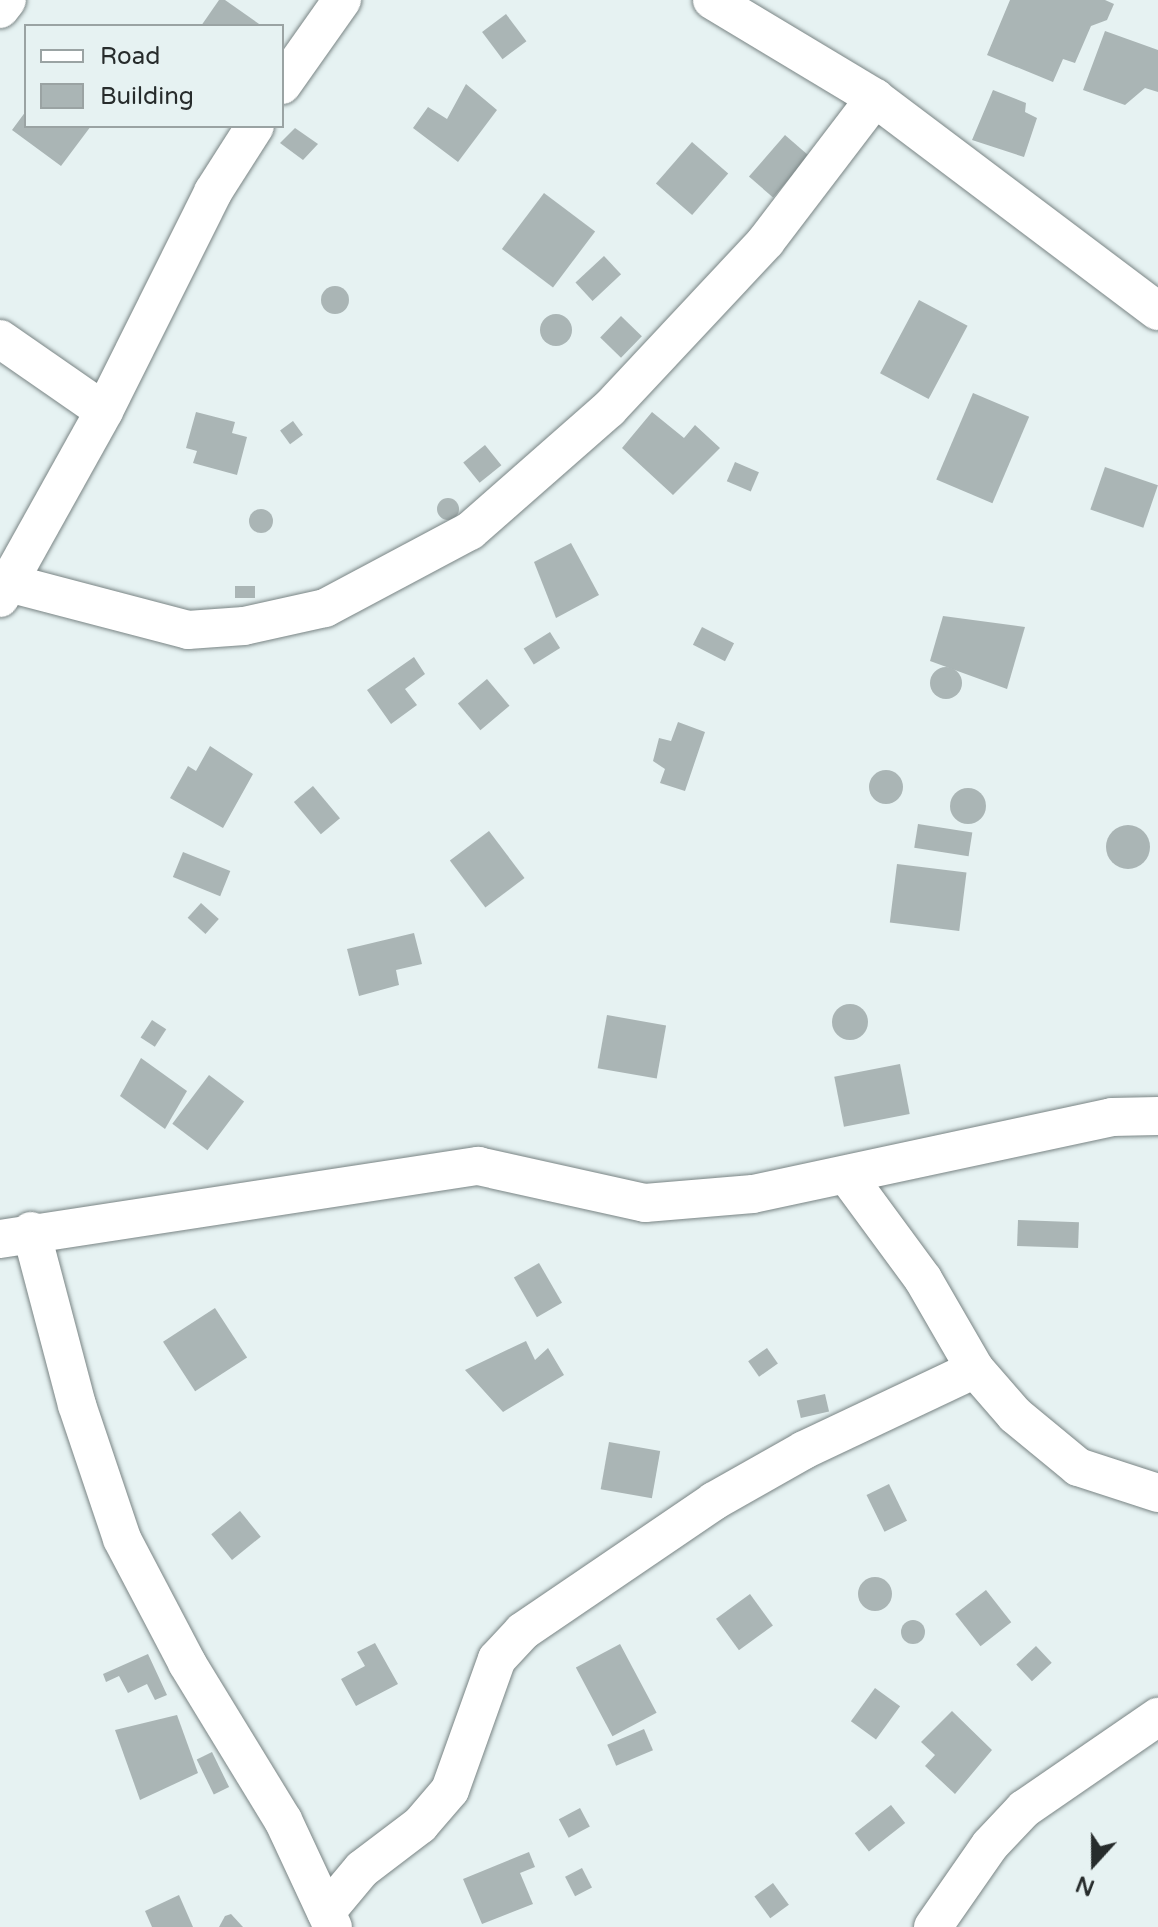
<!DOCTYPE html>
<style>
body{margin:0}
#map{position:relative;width:1158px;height:1927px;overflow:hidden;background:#e6f2f2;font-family:"Varela Round",sans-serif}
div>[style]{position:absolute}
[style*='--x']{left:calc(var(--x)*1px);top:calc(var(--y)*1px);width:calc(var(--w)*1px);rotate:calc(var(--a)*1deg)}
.building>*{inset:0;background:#aab5b5;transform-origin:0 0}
.round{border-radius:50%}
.roads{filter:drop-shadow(0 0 2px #798484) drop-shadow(0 0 2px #798484)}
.minor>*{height:38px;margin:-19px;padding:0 19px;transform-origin:19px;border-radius:19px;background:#fff}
span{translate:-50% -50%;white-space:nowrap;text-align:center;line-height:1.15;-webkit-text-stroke:7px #e6f2f2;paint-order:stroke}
.legend{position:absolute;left:24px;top:24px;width:260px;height:104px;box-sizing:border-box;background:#e6f2f2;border:2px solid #9aa3a3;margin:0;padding:10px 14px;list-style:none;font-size:24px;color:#272c2c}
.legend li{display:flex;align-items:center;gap:16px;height:40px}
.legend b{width:40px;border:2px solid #9aa3a3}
.north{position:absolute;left:1054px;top:1823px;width:80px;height:80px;-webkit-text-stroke:6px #e6f2f2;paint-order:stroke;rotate:201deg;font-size:22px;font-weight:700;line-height:32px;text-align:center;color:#272c2c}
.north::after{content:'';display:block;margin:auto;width:28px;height:36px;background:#272c2c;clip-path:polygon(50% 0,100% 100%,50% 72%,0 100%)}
</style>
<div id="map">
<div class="building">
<i style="clip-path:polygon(219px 0,225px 0,262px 26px,201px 26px)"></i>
<i style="clip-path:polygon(1010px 0,1105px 0,1114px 4px,1107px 20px,1091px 26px,1075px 63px,1063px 59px,1053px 82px,987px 55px)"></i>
<i style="left:506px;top:14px;width:34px;height:30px;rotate:53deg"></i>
<i style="clip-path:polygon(1105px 31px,1158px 50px,1158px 92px,1145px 88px,1125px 105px,1083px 90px)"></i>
<i style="clip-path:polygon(466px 84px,497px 110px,458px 162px,413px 128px,428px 107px,447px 119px)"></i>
<i style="clip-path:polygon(993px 90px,1026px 103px,1025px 112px,1037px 118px,1024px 157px,972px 140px)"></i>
<i style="clip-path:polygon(26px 111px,26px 126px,91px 126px,61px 166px,12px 130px)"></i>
<i style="clip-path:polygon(295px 128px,318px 144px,303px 160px,280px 143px)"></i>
<i style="left:785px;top:135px;width:32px;height:55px;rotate:41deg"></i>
<i style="left:692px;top:142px;width:48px;height:55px;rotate:41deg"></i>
<i style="left:544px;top:193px;width:64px;height:70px;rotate:37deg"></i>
<i style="left:604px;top:256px;width:25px;height:39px;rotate:47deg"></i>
<i class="round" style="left:321px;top:286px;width:28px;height:28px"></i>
<i style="left:919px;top:300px;width:55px;height:83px;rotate:28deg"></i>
<i class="round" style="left:540px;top:314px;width:32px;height:32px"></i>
<i style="left:621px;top:316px;width:29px;height:30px;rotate:44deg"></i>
<i style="left:973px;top:393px;width:61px;height:94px;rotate:23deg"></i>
<i style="clip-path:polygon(196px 412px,235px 422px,232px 433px,247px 437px,237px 475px,193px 463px,197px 451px,186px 448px)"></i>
<i style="clip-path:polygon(652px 412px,684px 438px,695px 425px,720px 448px,673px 495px,622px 448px)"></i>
<i style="left:293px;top:421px;width:17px;height:16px;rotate:54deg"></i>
<i style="left:485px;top:445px;width:26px;height:28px;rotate:51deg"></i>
<i style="left:735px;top:462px;width:26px;height:21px;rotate:23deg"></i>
<i style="left:1105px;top:467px;width:56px;height:45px;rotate:19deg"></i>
<i class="round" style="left:437px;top:498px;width:22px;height:22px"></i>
<i class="round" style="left:249px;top:509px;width:24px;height:24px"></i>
<i style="clip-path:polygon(571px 543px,599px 595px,556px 618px,534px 562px)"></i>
<i style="left:235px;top:586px;width:20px;height:12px"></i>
<i style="clip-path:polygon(943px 616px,1025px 627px,1007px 689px,930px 661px)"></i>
<i style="left:702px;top:627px;width:36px;height:20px;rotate:27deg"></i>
<i style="left:550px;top:632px;width:19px;height:31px;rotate:58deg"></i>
<i style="clip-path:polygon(414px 657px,425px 674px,405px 689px,417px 705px,391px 724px,367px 690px)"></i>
<i class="round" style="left:930px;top:667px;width:32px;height:32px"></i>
<i style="left:487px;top:679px;width:35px;height:38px;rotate:50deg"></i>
<i style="clip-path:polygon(678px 722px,705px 732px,685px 791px,660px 783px,665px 769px,653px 761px,659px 738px,671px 741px)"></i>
<i style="clip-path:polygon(210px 746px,253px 774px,223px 828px,170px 798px,188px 766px,196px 771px)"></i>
<i class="round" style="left:869px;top:770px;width:34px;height:34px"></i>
<i style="left:313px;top:786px;width:42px;height:25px;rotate:50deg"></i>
<i class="round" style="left:950px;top:788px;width:36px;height:36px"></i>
<i style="left:918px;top:824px;width:55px;height:24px;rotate:9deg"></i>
<i class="round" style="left:1106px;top:825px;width:44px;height:44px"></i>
<i style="left:489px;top:831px;width:59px;height:49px;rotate:53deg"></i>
<i style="left:183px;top:852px;width:51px;height:27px;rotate:22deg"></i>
<i style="left:897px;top:864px;width:70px;height:59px;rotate:7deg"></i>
<i style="left:201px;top:903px;width:24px;height:20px;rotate:42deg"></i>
<i style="clip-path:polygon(414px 933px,422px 964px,396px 970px,399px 985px,359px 996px,347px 949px)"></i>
<i class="round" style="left:832px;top:1004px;width:36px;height:36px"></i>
<i style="left:607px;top:1015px;width:60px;height:54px;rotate:10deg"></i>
<i style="left:152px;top:1020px;width:17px;height:21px;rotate:33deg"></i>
<i style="clip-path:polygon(141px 1058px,187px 1091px,165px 1129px,120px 1096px)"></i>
<i style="left:900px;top:1064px;width:51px;height:67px;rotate:79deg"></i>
<i style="left:209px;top:1075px;width:44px;height:61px;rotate:37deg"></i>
<i style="left:1018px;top:1220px;width:61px;height:26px;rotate:2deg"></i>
<i style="left:539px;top:1263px;width:46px;height:29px;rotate:60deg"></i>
<i style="left:215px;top:1308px;width:59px;height:62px;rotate:57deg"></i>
<i style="clip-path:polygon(526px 1341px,535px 1360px,548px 1348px,564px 1375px,503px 1412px,465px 1370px)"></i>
<i style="left:767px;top:1348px;width:19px;height:23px;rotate:55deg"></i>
<i style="left:825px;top:1394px;width:18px;height:29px;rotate:77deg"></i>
<i style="left:609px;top:1442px;width:52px;height:48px;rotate:10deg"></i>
<i style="left:889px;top:1484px;width:41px;height:25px;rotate:64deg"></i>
<i style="left:240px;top:1511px;width:33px;height:37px;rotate:51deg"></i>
<i class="round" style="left:858px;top:1577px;width:34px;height:34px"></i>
<i style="left:986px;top:1590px;width:41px;height:39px;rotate:52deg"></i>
<i style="left:750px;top:1594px;width:39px;height:42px;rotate:54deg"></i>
<i class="round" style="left:901px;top:1620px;width:24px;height:24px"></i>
<i style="clip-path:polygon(375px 1643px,398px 1684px,356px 1706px,341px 1679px,365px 1666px,357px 1652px)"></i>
<i style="left:620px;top:1644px;width:78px;height:50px;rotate:62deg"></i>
<i style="left:1036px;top:1646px;width:23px;height:27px;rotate:47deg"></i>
<i style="clip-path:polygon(148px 1654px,167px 1695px,155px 1700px,147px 1684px,128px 1693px,119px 1676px,106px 1682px,103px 1674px)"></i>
<i style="left:875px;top:1688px;width:31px;height:41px;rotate:36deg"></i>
<i style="clip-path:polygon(952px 1711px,992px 1750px,955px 1794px,925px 1766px,935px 1755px,921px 1742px)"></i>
<i style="clip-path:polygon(177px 1715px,198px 1773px,140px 1800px,115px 1730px)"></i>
<i style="left:644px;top:1729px;width:23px;height:40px;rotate:67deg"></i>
<i style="left:212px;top:1752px;width:39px;height:17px;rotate:64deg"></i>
<i style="left:891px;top:1805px;width:23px;height:46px;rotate:52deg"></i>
<i style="left:580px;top:1808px;width:21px;height:24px;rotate:62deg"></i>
<i style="clip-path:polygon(529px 1852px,535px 1867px,520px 1873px,533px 1904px,482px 1924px,463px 1879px)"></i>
<i style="left:582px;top:1868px;width:22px;height:19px;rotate:63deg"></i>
<i style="left:773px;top:1883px;width:27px;height:23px;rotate:54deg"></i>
<i style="clip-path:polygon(179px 1895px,193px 1927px,152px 1927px,145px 1911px)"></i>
<i style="clip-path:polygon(231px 1914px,243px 1927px,219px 1927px,225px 1916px)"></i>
</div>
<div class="roads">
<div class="minor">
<i style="--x:712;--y:0;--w:190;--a:31"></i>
<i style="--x:875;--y:98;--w:354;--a:37"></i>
<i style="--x:0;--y:9;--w:11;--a:-52"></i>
<i style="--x:282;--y:85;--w:104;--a:-54.8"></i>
<i style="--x:0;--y:339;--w:126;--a:34.7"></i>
<i style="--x:9;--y:583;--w:185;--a:14.7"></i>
<i style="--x:188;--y:630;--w:56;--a:-4.1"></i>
<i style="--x:244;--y:626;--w:83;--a:-12.5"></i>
<i style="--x:325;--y:608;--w:164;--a:-28"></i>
<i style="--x:470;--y:531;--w:185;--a:-41.3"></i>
<i style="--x:609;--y:409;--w:230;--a:-46.9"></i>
<i style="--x:766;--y:241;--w:180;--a:-52.7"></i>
<i style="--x:0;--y:598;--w:214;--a:-60.9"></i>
<i style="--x:104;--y:411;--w:245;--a:-63.5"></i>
<i style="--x:213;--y:192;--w:78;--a:-57.5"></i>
<i style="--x:848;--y:1177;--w:127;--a:53.7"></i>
<i style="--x:923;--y:1279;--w:104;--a:60"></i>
<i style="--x:975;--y:1369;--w:61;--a:49"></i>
<i style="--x:1015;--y:1415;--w:82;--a:39.5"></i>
<i style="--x:1078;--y:1467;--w:84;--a:18"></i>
<i style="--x:31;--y:1231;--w:180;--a:75.2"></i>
<i style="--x:77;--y:1405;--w:141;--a:71.4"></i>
<i style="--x:122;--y:1539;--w:140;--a:62.3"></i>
<i style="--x:187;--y:1663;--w:184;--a:58.6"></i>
<i style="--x:283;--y:1820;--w:118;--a:65"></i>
<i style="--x:0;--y:1239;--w:484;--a:-8.7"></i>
<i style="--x:478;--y:1166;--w:171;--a:12.5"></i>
<i style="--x:645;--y:1203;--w:108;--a:-4.8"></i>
<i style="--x:753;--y:1194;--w:367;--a:-12.1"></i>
<i style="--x:1112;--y:1117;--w:46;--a:-1.2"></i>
<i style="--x:326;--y:1912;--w:56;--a:-50.1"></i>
<i style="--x:362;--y:1869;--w:73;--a:-37.2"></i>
<i style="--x:420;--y:1825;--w:46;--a:-49.4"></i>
<i style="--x:450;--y:1790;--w:139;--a:-70.3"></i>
<i style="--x:497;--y:1659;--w:38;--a:-47"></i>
<i style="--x:523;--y:1631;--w:231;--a:-34.2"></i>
<i style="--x:714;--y:1501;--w:103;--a:-29.5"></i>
<i style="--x:804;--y:1450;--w:189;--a:-25.3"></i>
<i style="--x:933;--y:1927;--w:100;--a:-55.2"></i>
<i style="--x:990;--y:1845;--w:50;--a:-46.6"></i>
<i style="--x:1024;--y:1809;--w:163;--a:-34.5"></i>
</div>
</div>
<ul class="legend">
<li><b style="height:10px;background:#fff"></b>Road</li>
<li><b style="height:22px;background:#aab5b5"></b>Building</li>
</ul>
<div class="north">N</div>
</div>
